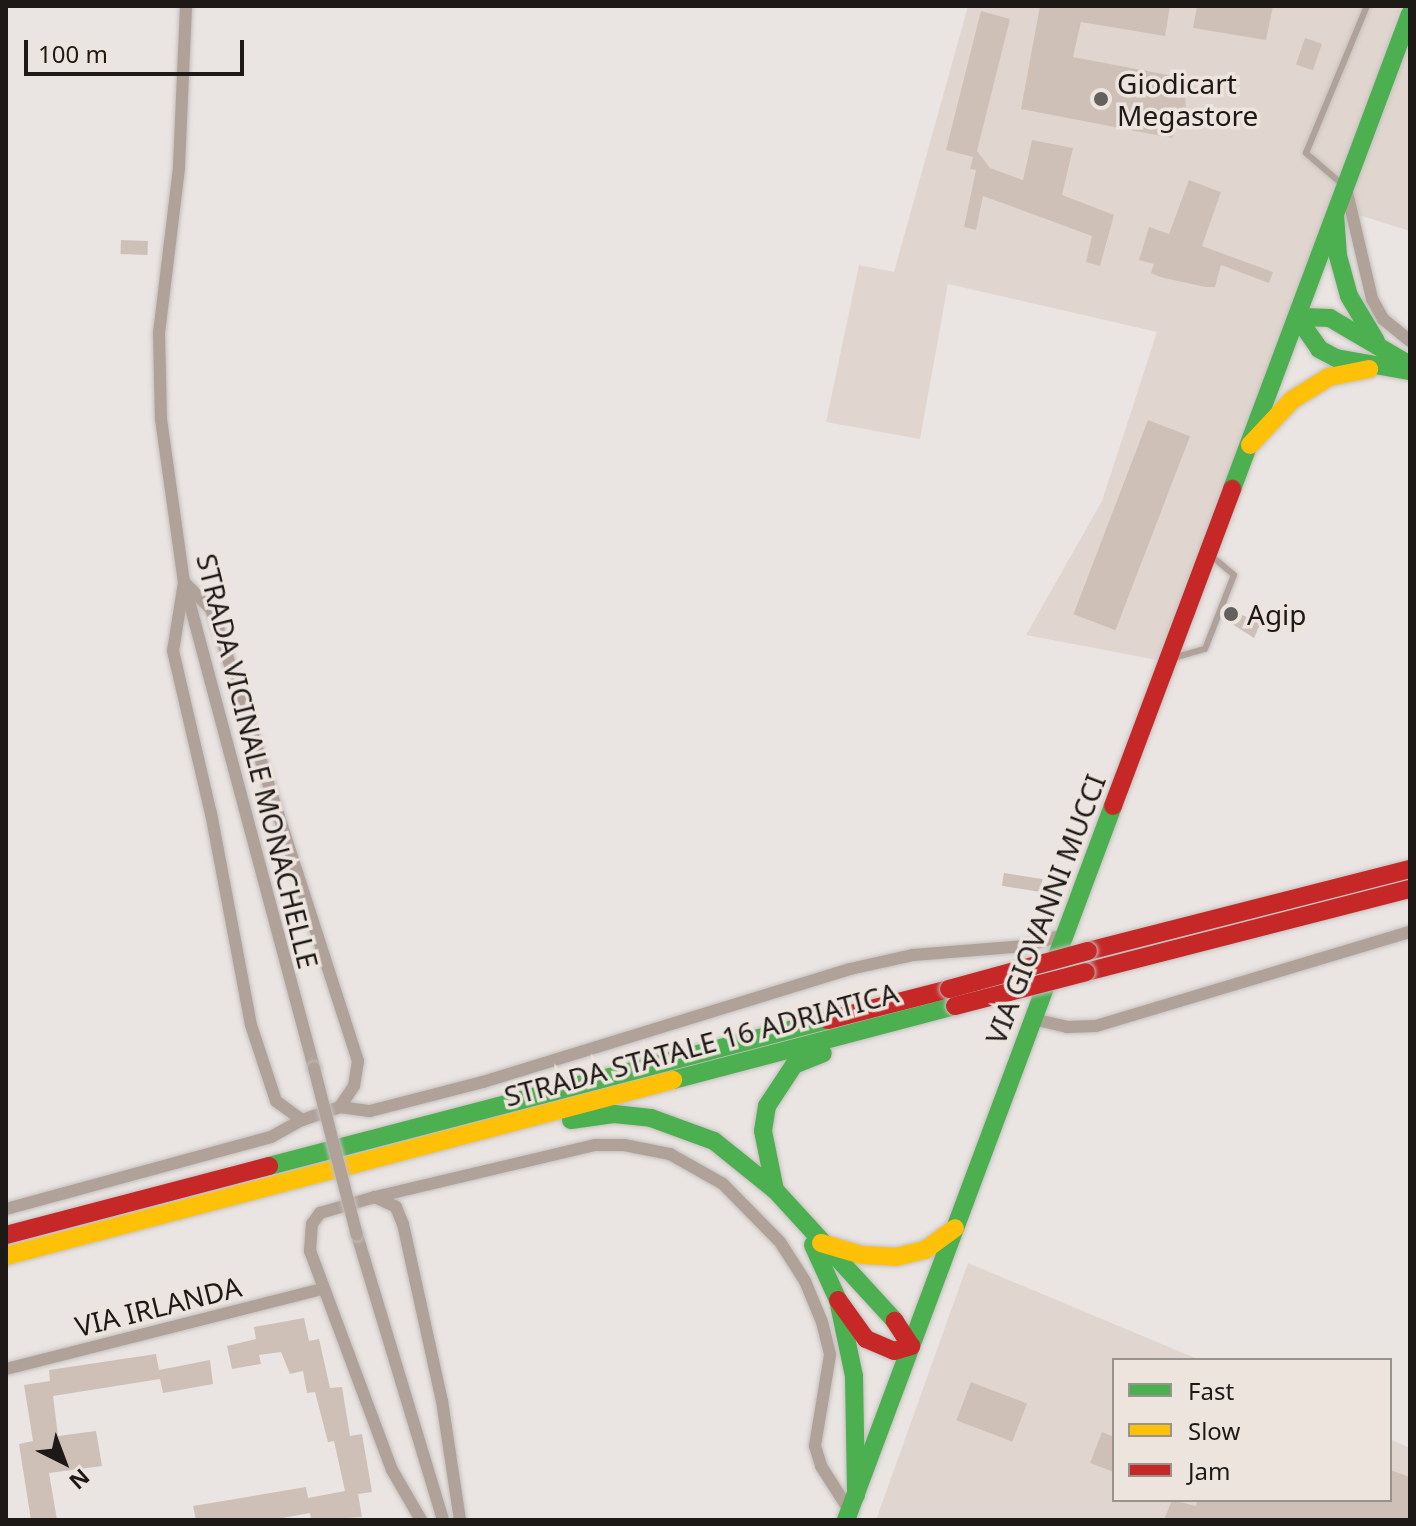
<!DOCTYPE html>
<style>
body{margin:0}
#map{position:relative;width:1416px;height:1526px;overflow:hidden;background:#eae5e2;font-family:"Noto Sans",sans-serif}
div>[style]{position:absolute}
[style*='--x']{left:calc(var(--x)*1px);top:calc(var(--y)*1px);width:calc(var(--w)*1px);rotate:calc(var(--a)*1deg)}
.built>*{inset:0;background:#e1d6cf}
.building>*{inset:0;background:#cec0b6;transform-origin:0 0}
.roads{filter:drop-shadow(0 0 2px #c4c0be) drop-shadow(0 0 2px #c4c0be)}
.lane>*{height:6px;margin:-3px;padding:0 3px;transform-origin:3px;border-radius:3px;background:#b0a199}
.street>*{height:12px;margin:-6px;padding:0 6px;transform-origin:6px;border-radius:6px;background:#b0a199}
.fast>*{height:18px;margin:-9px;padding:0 9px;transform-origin:9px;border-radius:9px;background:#4caf50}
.slow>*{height:18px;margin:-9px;padding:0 9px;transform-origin:9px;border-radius:9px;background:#ffc107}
.jam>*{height:18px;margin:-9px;padding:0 9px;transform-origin:9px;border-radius:9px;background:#c62828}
.bridges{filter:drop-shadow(0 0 2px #c4c0be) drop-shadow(0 0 2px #c4c0be)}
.street-bridge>*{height:12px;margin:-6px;padding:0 6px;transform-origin:6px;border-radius:6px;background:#b0a199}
.jam-bridge>*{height:18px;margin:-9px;padding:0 9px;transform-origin:9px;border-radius:9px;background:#c62828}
.dots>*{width:22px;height:22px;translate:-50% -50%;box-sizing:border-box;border:4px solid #ede4de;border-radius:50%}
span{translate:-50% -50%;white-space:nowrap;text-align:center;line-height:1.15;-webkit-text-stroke:7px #ede4de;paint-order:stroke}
.poi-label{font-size:28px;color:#1c1917}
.left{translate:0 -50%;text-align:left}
.street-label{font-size:28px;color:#1c1917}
.frame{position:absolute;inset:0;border:8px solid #1c1917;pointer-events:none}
.legend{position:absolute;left:1112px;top:1358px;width:280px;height:144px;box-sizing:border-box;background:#ede4de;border:2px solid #99938e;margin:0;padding:10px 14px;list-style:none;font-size:24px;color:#1c1917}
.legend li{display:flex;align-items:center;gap:16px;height:40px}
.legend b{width:40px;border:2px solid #99938e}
.north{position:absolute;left:24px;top:1422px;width:80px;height:80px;-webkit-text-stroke:6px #ede4de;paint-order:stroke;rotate:138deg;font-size:22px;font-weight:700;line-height:32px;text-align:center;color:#1c1917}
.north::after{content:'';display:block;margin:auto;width:28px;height:36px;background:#1c1917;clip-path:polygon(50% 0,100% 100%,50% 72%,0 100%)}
.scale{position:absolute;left:24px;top:40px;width:220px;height:36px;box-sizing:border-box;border:4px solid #1c1917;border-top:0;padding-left:10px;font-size:24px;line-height:28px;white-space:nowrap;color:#1c1917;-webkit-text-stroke:6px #ede4de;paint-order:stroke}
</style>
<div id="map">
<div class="built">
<i style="clip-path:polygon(968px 6px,1401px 6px,1392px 31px,1410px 38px,1410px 231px,1330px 206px,1157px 660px,1026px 635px,1102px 501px,1157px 332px,948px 284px,920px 439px,826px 422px,859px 265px,894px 272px)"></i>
<i style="clip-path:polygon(968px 1263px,1200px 1360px,1114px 1360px,1114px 1500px,1390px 1500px,1390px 1439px,1410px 1448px,1410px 1520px,876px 1520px)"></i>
</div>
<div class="building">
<i style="clip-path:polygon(1040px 6px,1170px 6px,1165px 36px,1081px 22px,1073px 57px,1184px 78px,1186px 111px,1172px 138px,1021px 109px)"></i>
<i style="clip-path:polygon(1197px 6px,1273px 6px,1266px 40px,1193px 28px)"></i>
<i style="clip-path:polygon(981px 11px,1010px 19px,977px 151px,990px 168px,1023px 180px,1032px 140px,1073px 148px,1062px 195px,1114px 215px,1100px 266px,1086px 262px,1092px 236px,983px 196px,976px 230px,964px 227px,976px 170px,970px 169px,973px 157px,946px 150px)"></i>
<i style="left:1305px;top:38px;width:18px;height:28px;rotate:19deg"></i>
<i style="clip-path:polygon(1189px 180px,1221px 192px,1202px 246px,1273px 272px,1269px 283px,1221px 265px,1215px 287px,1205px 287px,1160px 277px,1151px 273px,1154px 264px,1139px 260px,1149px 227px,1169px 234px)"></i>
<i style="left:121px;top:240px;width:27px;height:14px;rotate:2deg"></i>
<i style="left:1148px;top:420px;width:45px;height:208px;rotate:21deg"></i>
<i style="clip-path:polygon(1236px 613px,1261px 622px,1254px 638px,1232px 624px)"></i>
<i style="left:1004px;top:873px;width:39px;height:13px;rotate:9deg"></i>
<i style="clip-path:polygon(304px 1318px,309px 1341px,319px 1339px,330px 1388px,342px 1387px,350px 1436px,362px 1434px,372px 1492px,358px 1494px,362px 1517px,311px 1520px,310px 1513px,271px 1520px,196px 1520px,193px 1506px,306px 1487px,308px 1498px,345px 1491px,334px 1441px,328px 1442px,315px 1392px,307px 1393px,303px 1371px,290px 1374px,281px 1352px,259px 1355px,261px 1364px,232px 1369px,227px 1346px,256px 1339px,254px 1327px)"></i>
<i style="clip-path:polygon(156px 1354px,159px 1370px,210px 1360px,213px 1384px,163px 1393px,160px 1379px,53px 1396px,58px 1436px,96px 1431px,102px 1466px,49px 1473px,57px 1520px,31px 1520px,19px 1444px,33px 1441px,24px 1385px,50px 1381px,49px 1370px)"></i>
<i style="left:971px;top:1382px;width:60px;height:41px;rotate:21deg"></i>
<i style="clip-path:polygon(1102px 1432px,1114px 1437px,1114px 1472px,1090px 1463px)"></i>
<i style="clip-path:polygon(1390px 1470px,1410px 1477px,1410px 1520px,1164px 1520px,1172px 1500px,1196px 1506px,1197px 1500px,1390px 1500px)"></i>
</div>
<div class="roads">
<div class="lane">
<i style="--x:1343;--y:185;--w:49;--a:-139.1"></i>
<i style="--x:1306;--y:153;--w:159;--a:-67.5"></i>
<i style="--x:1173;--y:658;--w:33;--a:-16"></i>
<i style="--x:1205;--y:649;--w:79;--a:-68.6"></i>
<i style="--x:1234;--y:575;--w:31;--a:-140"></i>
</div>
<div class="street">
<i style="--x:186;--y:6;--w:162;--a:92.5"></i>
<i style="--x:179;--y:168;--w:166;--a:96.9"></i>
<i style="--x:159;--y:333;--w:86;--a:88.7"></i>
<i style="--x:161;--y:419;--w:165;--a:82"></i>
<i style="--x:184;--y:582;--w:503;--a:75.02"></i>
<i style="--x:1346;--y:188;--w:114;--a:76.8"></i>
<i style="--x:1372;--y:299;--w:23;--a:61"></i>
<i style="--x:1383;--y:319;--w:35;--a:39"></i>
<i style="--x:184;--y:582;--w:38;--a:45"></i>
<i style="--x:211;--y:609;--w:30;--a:70"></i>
<i style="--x:221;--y:637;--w:446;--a:72.1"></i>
<i style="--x:358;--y:1061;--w:25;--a:99"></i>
<i style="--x:354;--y:1086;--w:25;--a:124"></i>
<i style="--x:340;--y:1107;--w:40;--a:161.1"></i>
<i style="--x:302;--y:1120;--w:32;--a:-144"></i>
<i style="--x:276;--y:1101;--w:80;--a:-108.2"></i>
<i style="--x:251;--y:1025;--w:215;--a:-100.7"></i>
<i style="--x:211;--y:814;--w:167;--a:-103.1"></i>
<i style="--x:173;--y:651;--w:70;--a:-80.9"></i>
<i style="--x:1033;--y:1019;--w:35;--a:13"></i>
<i style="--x:1067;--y:1027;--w:29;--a:-2"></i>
<i style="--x:1096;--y:1026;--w:328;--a:-16.7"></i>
<i style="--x:340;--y:1107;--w:30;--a:8"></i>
<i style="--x:370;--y:1111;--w:117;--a:-14.4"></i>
<i style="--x:483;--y:1082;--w:384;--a:-17.1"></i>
<i style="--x:850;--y:969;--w:65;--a:-12.5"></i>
<i style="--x:913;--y:955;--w:113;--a:-4.6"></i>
<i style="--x:1026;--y:946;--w:42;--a:-16.7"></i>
<i style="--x:375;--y:1197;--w:226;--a:-13.3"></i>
<i style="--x:595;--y:1145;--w:29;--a:0"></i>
<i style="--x:624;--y:1145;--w:47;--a:11.1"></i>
<i style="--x:670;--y:1154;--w:61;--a:29.5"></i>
<i style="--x:723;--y:1184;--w:81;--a:45.5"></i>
<i style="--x:780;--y:1242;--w:46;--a:57.3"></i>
<i style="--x:805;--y:1281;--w:44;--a:67.5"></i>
<i style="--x:822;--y:1322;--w:34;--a:76"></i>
<i style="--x:830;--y:1355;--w:92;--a:99.4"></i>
<i style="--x:815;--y:1446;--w:21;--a:73"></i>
<i style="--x:821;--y:1466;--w:52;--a:57.5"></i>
<i style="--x:6;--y:1209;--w:275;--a:-15.2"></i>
<i style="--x:271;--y:1137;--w:35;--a:-29"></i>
<i style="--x:357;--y:1235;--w:298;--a:73.2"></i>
<i style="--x:6;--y:1369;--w:326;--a:-14.2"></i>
<i style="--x:421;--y:1520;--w:58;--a:-120.1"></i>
<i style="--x:392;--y:1470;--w:234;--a:-110.5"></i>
<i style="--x:310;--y:1251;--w:27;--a:-86"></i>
<i style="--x:312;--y:1224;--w:14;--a:-54"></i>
<i style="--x:320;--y:1213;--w:57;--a:-16.2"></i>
<i style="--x:375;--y:1197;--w:23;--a:25"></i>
<i style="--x:396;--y:1207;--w:18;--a:68"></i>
<i style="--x:403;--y:1224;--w:181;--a:77.6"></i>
<i style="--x:442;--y:1401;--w:120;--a:81.4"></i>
</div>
<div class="fast">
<i style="--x:1335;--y:215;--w:41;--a:85.8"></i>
<i style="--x:1338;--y:256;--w:41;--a:74.6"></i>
<i style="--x:1349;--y:296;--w:52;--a:59"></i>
<i style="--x:1410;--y:365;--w:93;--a:-149.6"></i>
<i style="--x:1330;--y:318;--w:33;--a:-178"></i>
<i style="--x:1297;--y:317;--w:39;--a:55"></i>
<i style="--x:1319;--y:349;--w:19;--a:28"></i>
<i style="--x:1336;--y:358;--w:75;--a:10"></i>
<i style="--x:1232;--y:489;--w:507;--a:-69.46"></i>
<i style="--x:673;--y:1080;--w:292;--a:-14.7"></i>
<i style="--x:571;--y:1120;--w:43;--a:-7.9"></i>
<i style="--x:614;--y:1114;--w:37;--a:6"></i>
<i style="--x:651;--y:1118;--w:67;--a:20.1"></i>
<i style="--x:714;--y:1141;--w:78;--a:38.8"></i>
<i style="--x:775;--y:1190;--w:178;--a:47.5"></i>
<i style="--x:269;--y:1166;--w:578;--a:-14.64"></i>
<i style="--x:775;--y:1190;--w:60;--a:-101.5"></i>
<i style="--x:763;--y:1131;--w:25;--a:-81"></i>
<i style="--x:767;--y:1106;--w:49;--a:-56.6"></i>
<i style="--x:794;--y:1065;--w:31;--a:-22"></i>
<i style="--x:813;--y:1245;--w:60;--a:65.6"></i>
<i style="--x:838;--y:1300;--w:78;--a:78.1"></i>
<i style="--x:854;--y:1376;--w:119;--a:89"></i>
<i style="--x:846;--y:1520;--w:762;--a:-69.5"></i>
</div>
<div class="slow">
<i style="--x:1250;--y:445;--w:62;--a:-47"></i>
<i style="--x:1292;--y:400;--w:44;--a:-31.9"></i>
<i style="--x:1329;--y:377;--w:41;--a:-11.3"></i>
<i style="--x:821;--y:1243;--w:43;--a:16.3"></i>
<i style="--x:862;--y:1255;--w:34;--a:3"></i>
<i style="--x:896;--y:1257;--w:30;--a:-14"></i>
<i style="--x:925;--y:1250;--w:37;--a:-36"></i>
<i style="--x:6;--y:1256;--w:690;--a:-14.78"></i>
</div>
<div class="jam">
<i style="--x:1113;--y:806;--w:339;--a:-69.4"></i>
<i style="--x:1088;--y:951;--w:332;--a:-14.3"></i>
<i style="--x:1086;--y:972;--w:334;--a:-14.4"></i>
<i style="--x:828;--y:1020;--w:125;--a:-14.4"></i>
<i style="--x:6;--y:1235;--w:272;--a:-14.7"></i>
<i style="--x:838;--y:1300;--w:48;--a:54.3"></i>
<i style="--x:866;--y:1339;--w:30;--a:23"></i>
<i style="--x:894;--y:1351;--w:18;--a:-16"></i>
<i style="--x:911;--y:1346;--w:30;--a:-123"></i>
</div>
</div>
<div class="bridges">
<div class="street-bridge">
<i style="--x:314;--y:1068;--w:172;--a:75.6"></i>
</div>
<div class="jam-bridge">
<i style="--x:949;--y:989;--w:144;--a:-15.3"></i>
<i style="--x:955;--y:1006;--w:135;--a:-14.5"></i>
</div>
</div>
<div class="dots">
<i style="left:1101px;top:99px;background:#64605e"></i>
<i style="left:1231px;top:614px;background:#64605e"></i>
</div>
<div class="poi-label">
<span class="left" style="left:1117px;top:99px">Giodicart<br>Megastore</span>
<span class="left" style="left:1247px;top:614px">Agip</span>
</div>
<div class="street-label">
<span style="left:258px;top:761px;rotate:76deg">STRADA VICINALE MONACHELLE</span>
<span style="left:1045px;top:909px;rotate:-69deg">VIA GIOVANNI MUCCI</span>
<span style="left:701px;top:1044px;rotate:-15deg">STRADA STATALE 16 ADRIATICA</span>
<span style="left:158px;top:1306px;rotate:-14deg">VIA IRLANDA</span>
</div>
<div class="frame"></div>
<ul class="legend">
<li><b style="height:10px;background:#4caf50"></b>Fast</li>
<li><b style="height:10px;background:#ffc107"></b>Slow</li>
<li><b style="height:10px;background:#c62828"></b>Jam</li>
</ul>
<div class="north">N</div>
<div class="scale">100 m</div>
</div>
